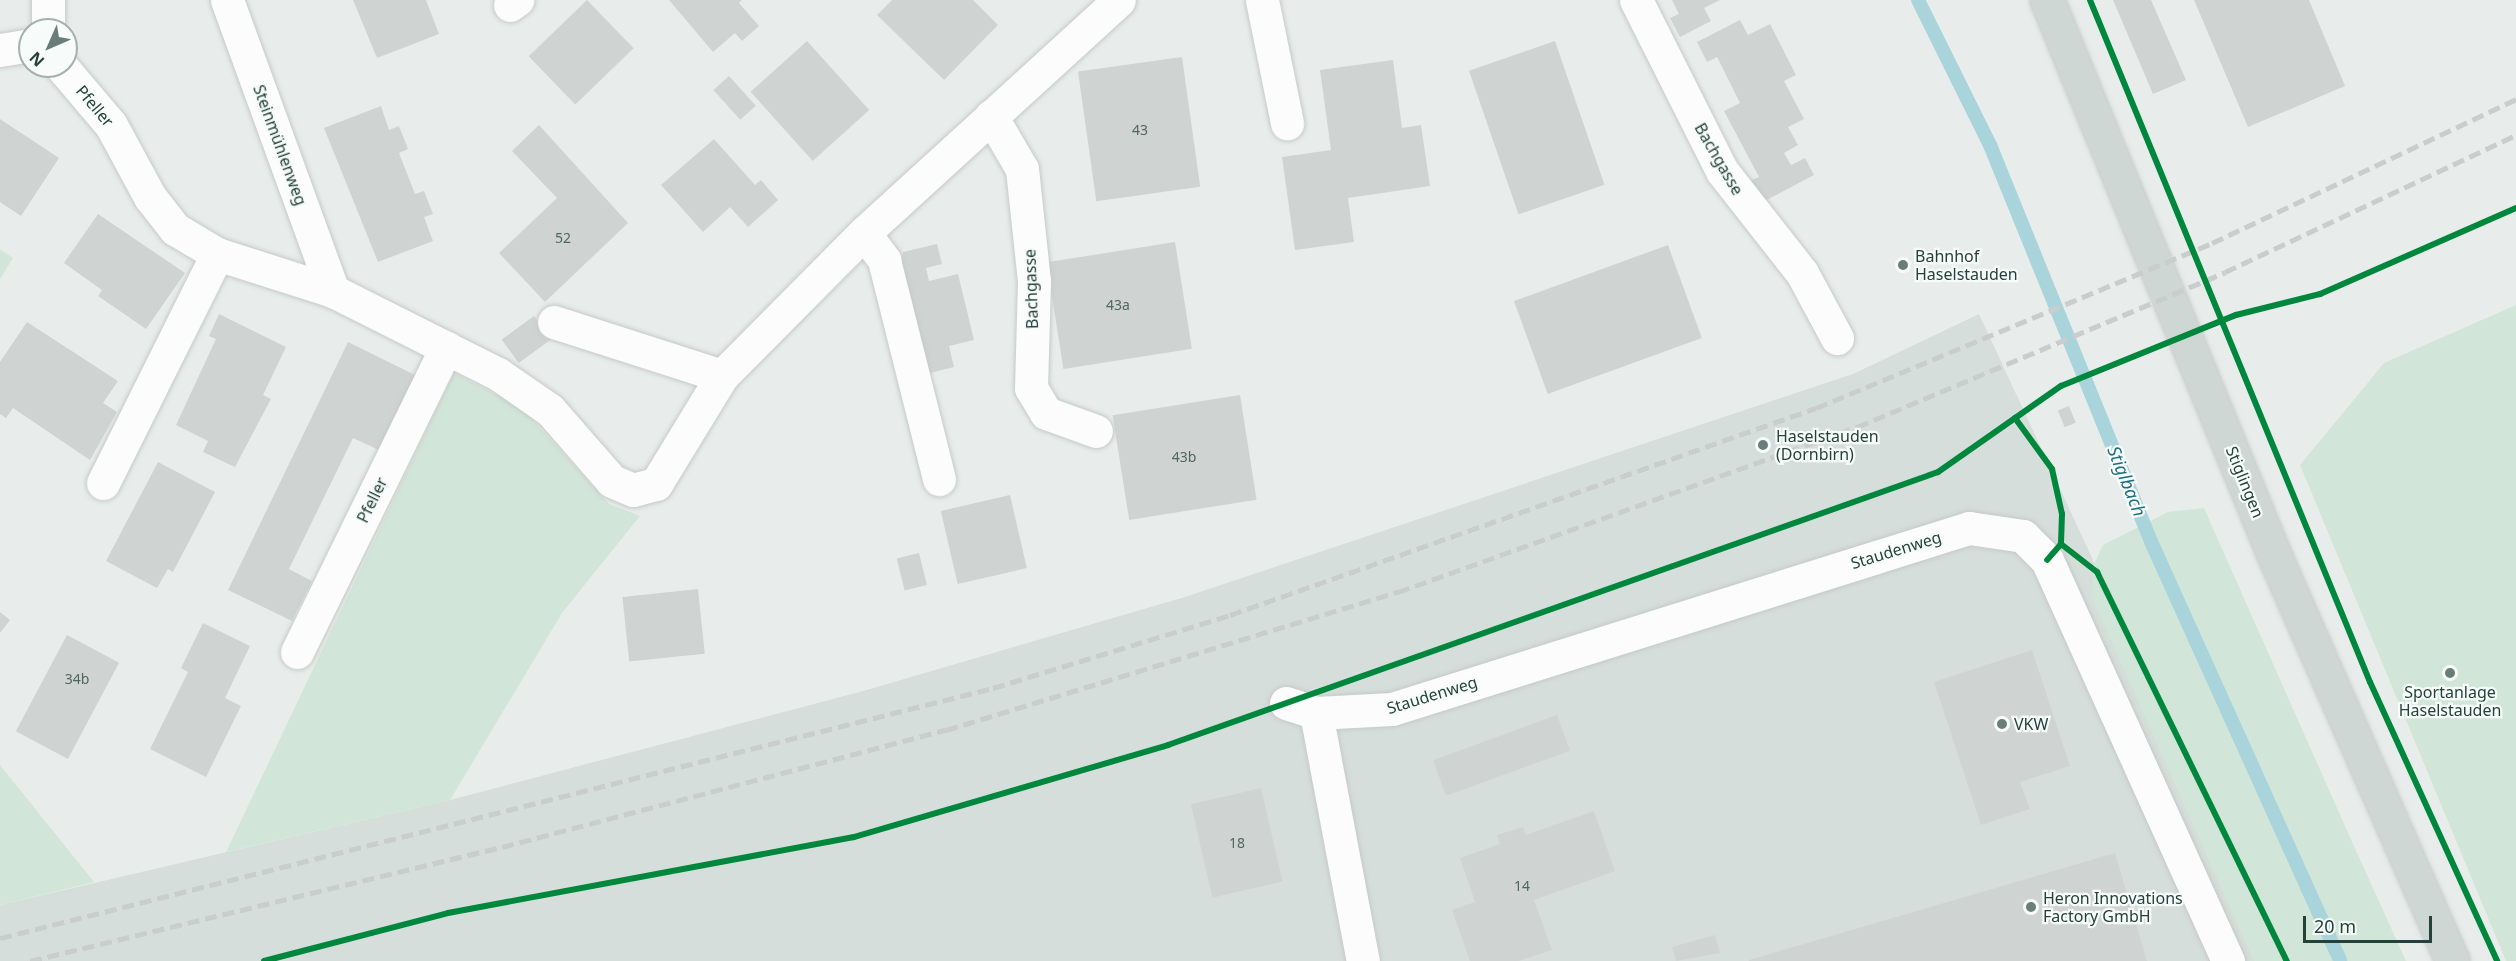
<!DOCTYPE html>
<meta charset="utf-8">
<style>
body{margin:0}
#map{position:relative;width:2516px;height:961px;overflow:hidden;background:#e8edeb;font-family:"Noto Sans",sans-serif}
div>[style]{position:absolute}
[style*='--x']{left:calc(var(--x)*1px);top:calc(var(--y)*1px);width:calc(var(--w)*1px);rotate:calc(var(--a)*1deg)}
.built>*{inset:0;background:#d6dedb}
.green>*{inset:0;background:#d1e6d8}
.stream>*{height:14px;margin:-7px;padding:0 7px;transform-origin:7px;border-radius:7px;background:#a9d4db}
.building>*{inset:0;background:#cfd4d2;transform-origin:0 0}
.roads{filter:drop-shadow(0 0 2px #c5cac8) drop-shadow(0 0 2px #c5cac8)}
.minor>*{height:33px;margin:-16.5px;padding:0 16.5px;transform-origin:16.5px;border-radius:16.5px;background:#fcfcfc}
.major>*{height:33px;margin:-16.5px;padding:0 16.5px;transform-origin:16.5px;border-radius:16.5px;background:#cfd7d5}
.rail>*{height:4.5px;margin-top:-2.25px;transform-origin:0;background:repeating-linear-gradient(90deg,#c9cdcc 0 12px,transparent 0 18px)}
.cycleway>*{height:6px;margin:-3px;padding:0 3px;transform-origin:3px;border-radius:3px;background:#00873e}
.dots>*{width:16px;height:16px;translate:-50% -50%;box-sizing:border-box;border:3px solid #f7fbf9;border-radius:50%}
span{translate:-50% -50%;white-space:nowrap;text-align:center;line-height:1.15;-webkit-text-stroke:4.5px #f7fbf9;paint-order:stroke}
.number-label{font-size:14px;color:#506761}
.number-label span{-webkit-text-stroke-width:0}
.street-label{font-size:16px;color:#24423a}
.poi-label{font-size:16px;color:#24423a}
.left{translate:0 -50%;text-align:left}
.water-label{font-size:18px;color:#1c6f80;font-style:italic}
.north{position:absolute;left:18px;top:18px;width:60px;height:60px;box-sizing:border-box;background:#f7fbf9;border:2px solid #a3b1ad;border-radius:50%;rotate:225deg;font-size:16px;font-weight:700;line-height:24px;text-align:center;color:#24423a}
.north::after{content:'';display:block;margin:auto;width:21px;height:27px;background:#697e78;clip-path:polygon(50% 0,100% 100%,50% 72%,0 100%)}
.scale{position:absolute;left:2303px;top:916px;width:129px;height:27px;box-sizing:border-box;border:3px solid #24423a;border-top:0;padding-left:8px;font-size:18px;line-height:21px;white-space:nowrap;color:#24423a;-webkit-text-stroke:4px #f7fbf9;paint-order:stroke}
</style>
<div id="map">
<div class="built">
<i style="clip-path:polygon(1979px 314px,2279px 961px,0 961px,0 905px,450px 800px,863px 691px,1185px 597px,1853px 374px)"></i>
</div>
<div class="green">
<i style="clip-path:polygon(0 249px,13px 258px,0 279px)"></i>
<i style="clip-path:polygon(2516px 305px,2516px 961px,2506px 961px,2300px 465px,2384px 363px)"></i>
<i style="clip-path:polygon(454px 373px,522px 408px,609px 504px,640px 516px,562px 613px,450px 800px,226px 852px)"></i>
<i style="clip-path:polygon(2204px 508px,2353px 844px,2406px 961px,2254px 961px,2092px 597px,2094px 564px,2103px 545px,2168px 512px)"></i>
<i style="clip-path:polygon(0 765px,94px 882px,0 905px)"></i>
</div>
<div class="stream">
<i style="--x:1918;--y:0;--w:162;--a:63.6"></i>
<i style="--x:1990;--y:145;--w:433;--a:67.9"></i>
<i style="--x:2153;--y:546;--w:455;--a:65.7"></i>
</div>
<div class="building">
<i style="clip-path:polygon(353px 0,426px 0,439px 34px,377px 58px)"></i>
<i style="left:587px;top:0;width:67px;height:81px;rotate:46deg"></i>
<i style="clip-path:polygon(669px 0,742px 0,739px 3px,759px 26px,742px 41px,735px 33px,713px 52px)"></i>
<i style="clip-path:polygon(892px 0,973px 0,998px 25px,944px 80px,877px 15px)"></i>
<i style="clip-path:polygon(1672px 0,1720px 0,1704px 8px,1711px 21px,1680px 37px,1670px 18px,1679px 14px)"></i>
<i style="clip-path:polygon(2113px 0,2151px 0,2186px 80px,2153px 94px)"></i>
<i style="clip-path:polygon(2194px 0,2309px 0,2345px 86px,2248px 127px)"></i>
<i style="clip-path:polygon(1740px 20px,1748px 35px,1770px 24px,1796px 75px,1784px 81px,1804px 119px,1788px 127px,1798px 145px,1784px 153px,1791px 165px,1805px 158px,1814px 175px,1761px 203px,1750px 181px,1759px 177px,1724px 111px,1740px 103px,1717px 57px,1707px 62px,1697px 42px)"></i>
<i style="left:807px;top:41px;width:93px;height:76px;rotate:48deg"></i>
<i style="left:1555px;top:41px;width:152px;height:91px;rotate:71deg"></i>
<i style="left:1182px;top:57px;width:131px;height:105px;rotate:82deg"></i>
<i style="clip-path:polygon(1393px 60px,1402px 128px,1421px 125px,1430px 186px,1348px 198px,1354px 242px,1295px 250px,1282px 157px,1331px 150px,1320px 70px)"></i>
<i style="left:729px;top:76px;width:40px;height:21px;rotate:48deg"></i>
<i style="clip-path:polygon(381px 106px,389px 130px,399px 126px,408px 149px,399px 153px,415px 194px,424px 191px,433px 214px,424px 217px,433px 241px,378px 262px,324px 128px)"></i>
<i style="clip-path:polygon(0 119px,59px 158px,21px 216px,0 202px)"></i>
<i style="clip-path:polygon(539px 125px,628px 223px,545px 302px,499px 253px,557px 198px,512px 151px)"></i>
<i style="clip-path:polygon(714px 139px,755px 185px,761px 180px,778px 200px,748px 227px,730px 207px,703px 232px,661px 185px)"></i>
<i style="clip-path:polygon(98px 214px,185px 273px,146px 329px,98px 296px,102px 290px,64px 263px)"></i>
<i style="left:1175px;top:242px;width:108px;height:130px;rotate:81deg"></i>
<i style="clip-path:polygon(937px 244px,942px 264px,926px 268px,929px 281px,958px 274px,974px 340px,949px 346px,954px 367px,930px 373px,899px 274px,903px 252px)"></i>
<i style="left:1668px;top:245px;width:99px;height:164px;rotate:70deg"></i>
<i style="clip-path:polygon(219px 314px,286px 347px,263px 395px,271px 399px,235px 467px,203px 452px,208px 441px,176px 425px,216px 339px,209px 336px)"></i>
<i style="left:534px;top:316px;width:29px;height:40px;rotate:54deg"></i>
<i style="clip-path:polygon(27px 322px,118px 381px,103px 403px,117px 412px,90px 460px,13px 408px,6px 418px,0 414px,0 362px)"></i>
<i style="clip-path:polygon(348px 342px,417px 376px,381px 451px,353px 438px,289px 569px,312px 581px,292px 621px,228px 590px)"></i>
<i style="left:1240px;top:395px;width:106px;height:129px;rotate:81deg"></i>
<i style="left:2069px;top:406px;width:18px;height:12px;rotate:68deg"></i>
<i style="clip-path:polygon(158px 462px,215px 492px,173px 572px,168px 569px,157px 588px,106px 561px)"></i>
<i style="left:1010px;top:495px;width:75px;height:71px;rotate:77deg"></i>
<i style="left:919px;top:553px;width:33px;height:23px;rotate:76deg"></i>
<i style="left:698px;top:589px;width:65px;height:76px;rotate:84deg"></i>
<i style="clip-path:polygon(0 612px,10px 620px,0 633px)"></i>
<i style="clip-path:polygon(203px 623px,250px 646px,225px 698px,241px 706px,206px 777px,150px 749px,188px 672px,181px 668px)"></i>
<i style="left:67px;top:635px;width:59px;height:109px;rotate:28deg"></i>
<i style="clip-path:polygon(2032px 650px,2070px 766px,2020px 782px,2030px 809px,1981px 825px,1934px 682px)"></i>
<i style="left:1557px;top:715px;width:38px;height:132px;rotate:70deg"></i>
<i style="left:1261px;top:788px;width:96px;height:72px;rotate:77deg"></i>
<i style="clip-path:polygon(1594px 811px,1615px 871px,1534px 900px,1552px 950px,1519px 961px,1470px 961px,1452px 910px,1475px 902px,1460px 858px,1500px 844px,1497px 835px,1523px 827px,1526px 835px)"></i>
<i style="clip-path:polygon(2115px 853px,2147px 961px,1749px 961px,1749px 960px)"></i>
<i style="clip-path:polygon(1715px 935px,1720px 953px,1676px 961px,1672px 947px)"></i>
</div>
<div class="roads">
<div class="minor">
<i style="--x:48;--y:0;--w:30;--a:90"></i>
<i style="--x:227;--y:0;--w:310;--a:70"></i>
<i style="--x:1262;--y:0;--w:126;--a:78.5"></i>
<i style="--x:1636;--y:0;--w:191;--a:63.3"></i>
<i style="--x:1722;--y:171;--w:130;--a:51.9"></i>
<i style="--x:1802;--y:273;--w:74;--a:61.7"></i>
<i style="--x:510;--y:5;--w:9;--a:-36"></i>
<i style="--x:0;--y:50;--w:30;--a:-9"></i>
<i style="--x:61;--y:66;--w:77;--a:49.7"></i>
<i style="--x:111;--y:125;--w:82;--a:61.6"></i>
<i style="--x:150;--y:197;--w:41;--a:52"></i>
<i style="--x:175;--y:229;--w:49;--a:30.8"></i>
<i style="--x:217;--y:254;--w:122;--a:17.7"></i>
<i style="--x:333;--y:291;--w:185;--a:26.7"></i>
<i style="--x:498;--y:374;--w:63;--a:34.7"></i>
<i style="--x:550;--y:410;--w:94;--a:48.9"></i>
<i style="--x:612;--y:481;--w:23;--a:23"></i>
<i style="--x:633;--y:490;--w:24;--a:-15"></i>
<i style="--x:656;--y:484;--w:127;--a:-58.6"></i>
<i style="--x:722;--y:376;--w:202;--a:-45.2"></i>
<i style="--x:864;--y:233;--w:345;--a:-42.4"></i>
<i style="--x:991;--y:116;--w:61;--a:59.7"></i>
<i style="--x:1022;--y:169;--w:113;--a:83.9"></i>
<i style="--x:1034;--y:281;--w:107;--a:91.6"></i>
<i style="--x:1031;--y:388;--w:29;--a:59"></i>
<i style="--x:1046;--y:413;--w:53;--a:19.8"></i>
<i style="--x:864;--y:233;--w:34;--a:53"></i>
<i style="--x:884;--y:260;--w:226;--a:75.9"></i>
<i style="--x:554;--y:322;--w:176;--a:17.8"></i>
<i style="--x:103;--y:483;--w:256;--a:-63.5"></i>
<i style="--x:297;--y:652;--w:339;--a:-63.9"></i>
<i style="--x:1286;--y:703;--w:32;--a:18"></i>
<i style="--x:1316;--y:713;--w:76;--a:-3"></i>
<i style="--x:1392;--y:709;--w:605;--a:-17.42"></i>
<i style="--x:1969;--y:528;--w:55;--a:8.4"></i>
<i style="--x:2023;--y:536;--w:34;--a:45"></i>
<i style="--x:2047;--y:560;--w:440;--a:65.7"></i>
<i style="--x:1316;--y:713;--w:252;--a:79.3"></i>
</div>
<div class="major">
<i style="--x:2047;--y:0;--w:602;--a:67.74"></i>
<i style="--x:2275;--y:557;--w:441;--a:66.3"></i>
</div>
</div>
<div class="rail">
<i style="--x:0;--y:938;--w:1024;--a:-14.13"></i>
<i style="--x:993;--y:688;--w:248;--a:-17.1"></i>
<i style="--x:1230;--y:615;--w:621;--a:-19.46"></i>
<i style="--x:1816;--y:408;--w:429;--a:-22.6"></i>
<i style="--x:2212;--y:243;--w:336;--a:-25.3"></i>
<i style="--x:30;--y:961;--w:486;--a:-13.6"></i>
<i style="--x:502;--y:847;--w:459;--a:-14.8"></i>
<i style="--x:946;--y:730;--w:473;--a:-17"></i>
<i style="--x:1398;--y:592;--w:488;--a:-19.8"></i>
<i style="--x:1857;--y:427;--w:399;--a:-22.8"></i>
<i style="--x:2225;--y:272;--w:322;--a:-25.2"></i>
</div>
<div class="cycleway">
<i style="--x:2090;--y:0;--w:737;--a:67.68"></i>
<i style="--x:2370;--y:682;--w:307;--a:65.5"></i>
<i style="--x:2015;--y:418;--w:63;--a:54"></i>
<i style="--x:2052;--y:469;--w:46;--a:77.5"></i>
<i style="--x:2062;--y:514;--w:30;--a:92"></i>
<i style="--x:2061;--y:544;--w:21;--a:131"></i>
<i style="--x:2061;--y:544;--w:46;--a:37.9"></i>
<i style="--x:2097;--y:572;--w:433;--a:64"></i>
<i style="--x:264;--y:961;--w:190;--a:-14.6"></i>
<i style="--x:448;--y:913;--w:413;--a:-10.6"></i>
<i style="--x:854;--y:837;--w:327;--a:-16.3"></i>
<i style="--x:1168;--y:745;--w:817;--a:-19.52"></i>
<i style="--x:1938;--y:472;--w:150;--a:-35"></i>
<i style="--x:2061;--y:386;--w:189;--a:-22.1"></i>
<i style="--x:2236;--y:315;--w:87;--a:-14"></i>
<i style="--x:2320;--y:294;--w:214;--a:-23.7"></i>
</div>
<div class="dots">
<i style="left:1903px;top:265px;background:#697e78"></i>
<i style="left:1763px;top:445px;background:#697e78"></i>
<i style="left:2450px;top:673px;background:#697e78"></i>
<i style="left:2002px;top:724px;background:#697e78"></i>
<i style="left:2031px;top:907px;background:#697e78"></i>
</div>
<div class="number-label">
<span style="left:1140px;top:130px">43</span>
<span style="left:563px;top:238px">52</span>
<span style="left:1118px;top:305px">43a</span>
<span style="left:1184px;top:457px">43b</span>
<span style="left:77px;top:679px">34b</span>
<span style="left:1237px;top:843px">18</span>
<span style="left:1522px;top:886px">14</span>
</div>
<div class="street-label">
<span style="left:95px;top:106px;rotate:50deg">Pfeller</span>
<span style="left:280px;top:145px;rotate:70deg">Steinmühlenweg</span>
<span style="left:1719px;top:159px;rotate:60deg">Bachgasse</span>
<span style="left:1031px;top:289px;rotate:-92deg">Bachgasse</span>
<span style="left:2245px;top:482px;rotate:68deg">Stiglingen</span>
<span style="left:372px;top:500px;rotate:-64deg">Pfeller</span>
<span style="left:1896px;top:550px;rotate:-17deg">Staudenweg</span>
<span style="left:1432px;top:695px;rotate:-17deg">Staudenweg</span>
</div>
<div class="poi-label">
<span class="left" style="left:1915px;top:265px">Bahnhof<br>Haselstauden</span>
<span class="left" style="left:1776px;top:445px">Haselstauden<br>(Dornbirn)</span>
<span style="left:2450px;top:701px">Sportanlage<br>Haselstauden</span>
<span class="left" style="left:2014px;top:724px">VKW</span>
<span class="left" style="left:2043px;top:907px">Heron Innovations<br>Factory GmbH</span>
</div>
<div class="water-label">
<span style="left:2127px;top:481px;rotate:68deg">Stiglbach</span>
</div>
<div class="north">N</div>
<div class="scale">20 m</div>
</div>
